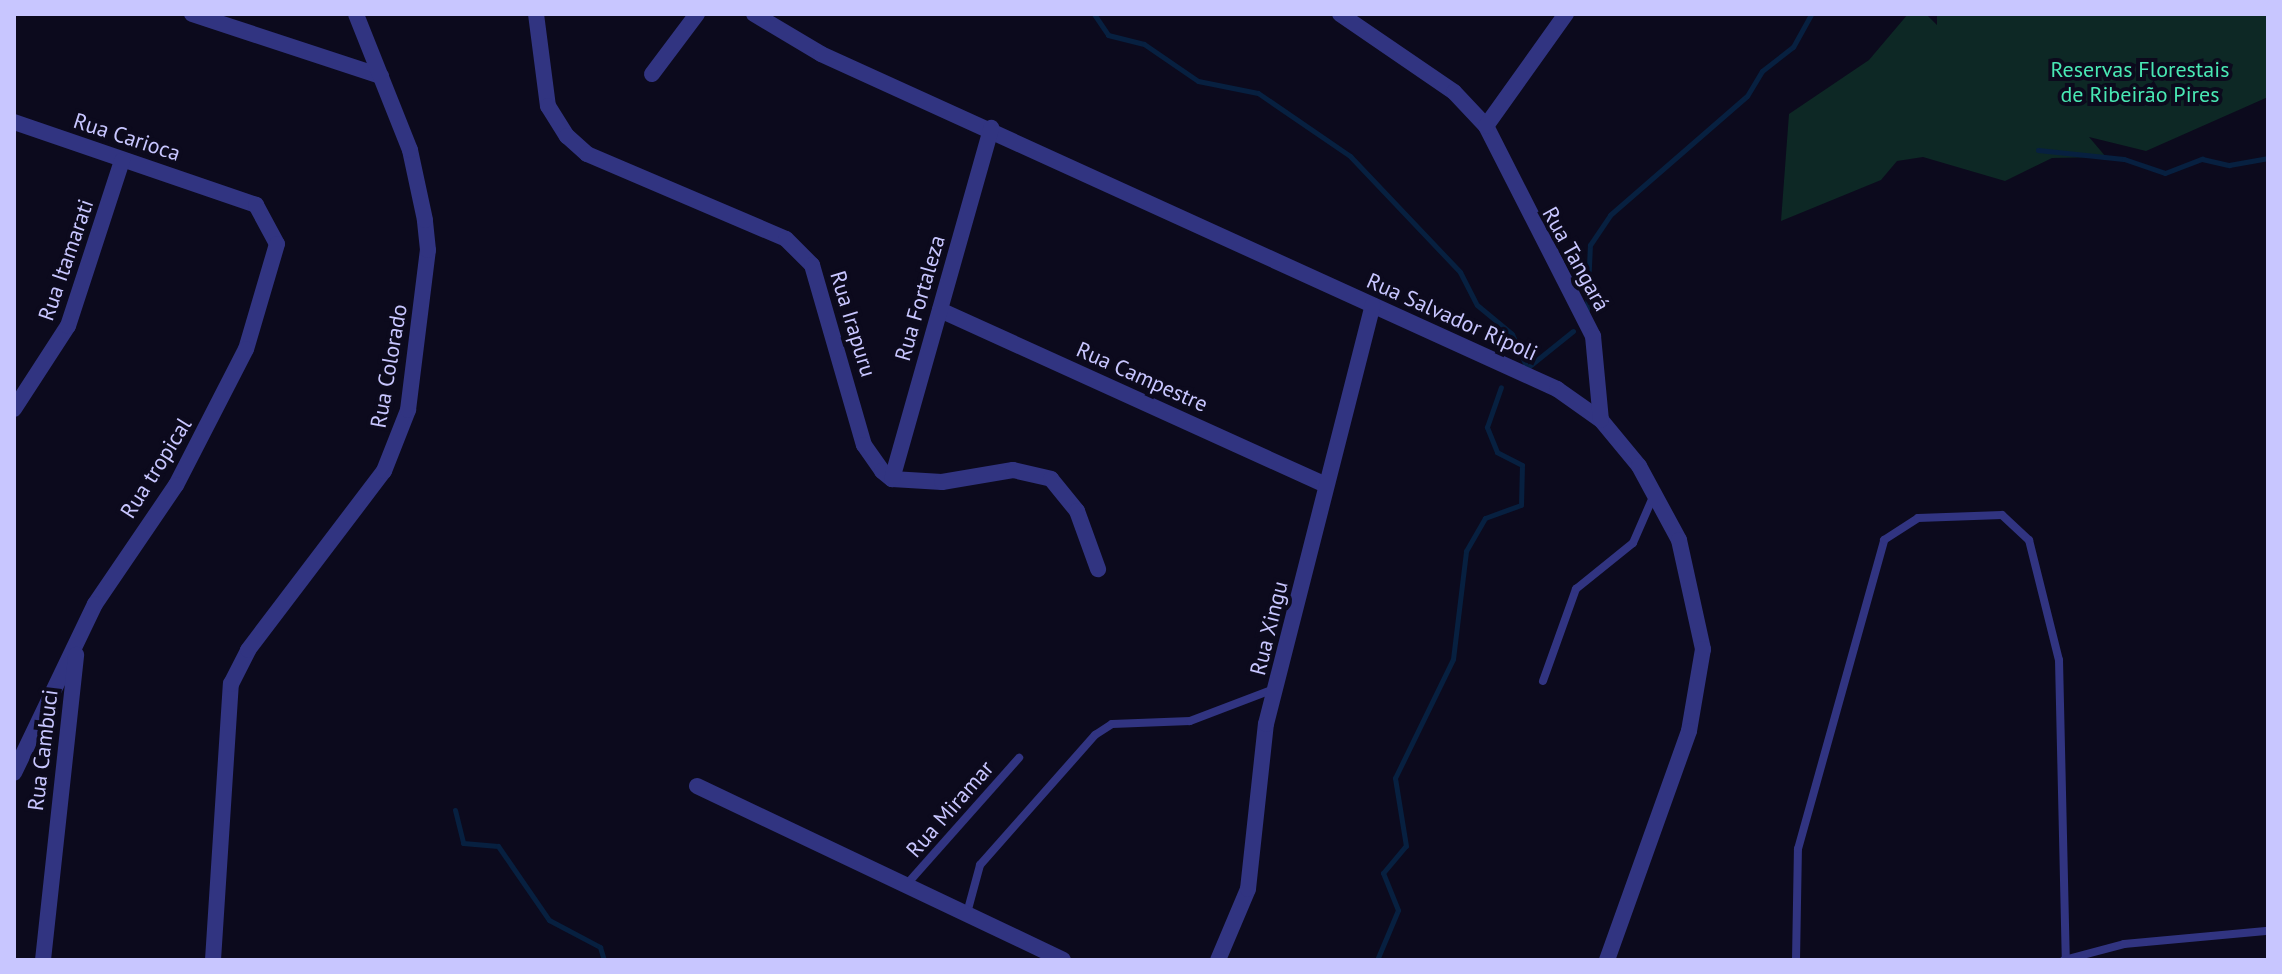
<!DOCTYPE html>
<meta charset="utf-8">
<style>
body{margin:0}
#map{position:relative;width:2282px;height:974px;overflow:hidden;background:#0c0a1d;font-family:"PT Sans",sans-serif}
div>[style]{position:absolute}
[style*='--x']{left:calc(var(--x)*1px);top:calc(var(--y)*1px);width:calc(var(--w)*1px);rotate:calc(var(--a)*1deg)}
.green>*{inset:0;background:#0d2825}
.stream>*{height:5px;margin:-2.5px;padding:0 2.5px;transform-origin:2.5px;border-radius:2.5px;background:#072040}
.service>*{height:8px;margin:-4px;padding:0 4px;transform-origin:4px;border-radius:4px;background:#313481}
.minor>*{height:16px;margin:-8px;padding:0 8px;transform-origin:8px;border-radius:8px;background:#313481}
span{translate:-50% -50%;white-space:nowrap;text-align:center;line-height:1.15;-webkit-text-stroke:8px #0c0a1d;paint-order:stroke}
.park-label{font-size:22px;color:#49e8b4}
.street-label{font-size:22px;color:#c8c6ff}
.frame{position:absolute;inset:0;border:16px solid #c8c6ff;pointer-events:none}
</style>
<div id="map">
<div class="green">
<i style="clip-path:polygon(1908px 14px,1926px 14px,1937px 25px,1937px 14px,2268px 14px,2268px 97px,2146px 151px,2089px 137px,2106px 157px,2052px 158px,2005px 181px,1923px 157px,1897px 161px,1881px 180px,1781px 221px,1789px 114px,1869px 60px)"></i>
</div>
<div class="stream">
<i style="--x:1094;--y:14;--w:25;--a:56"></i>
<i style="--x:1108;--y:35;--w:37;--a:14"></i>
<i style="--x:1144;--y:44;--w:65;--a:34.4"></i>
<i style="--x:1198;--y:81;--w:61;--a:11.3"></i>
<i style="--x:1258;--y:93;--w:112;--a:34.4"></i>
<i style="--x:1350;--y:156;--w:160;--a:46.5"></i>
<i style="--x:1460;--y:272;--w:37;--a:63"></i>
<i style="--x:1477;--y:305;--w:45;--a:39.6"></i>
<i style="--x:1512;--y:334;--w:37;--a:66"></i>
<i style="--x:1527;--y:368;--w:59;--a:-38.8"></i>
<i style="--x:2038;--y:150;--w:86;--a:6"></i>
<i style="--x:2124;--y:159;--w:43;--a:18.9"></i>
<i style="--x:2165;--y:173;--w:40;--a:-21"></i>
<i style="--x:2202;--y:159;--w:28;--a:13"></i>
<i style="--x:2229;--y:165;--w:40;--a:-10"></i>
<i style="--x:1587;--y:310;--w:65;--a:-87.4"></i>
<i style="--x:1590;--y:245;--w:36;--a:-56"></i>
<i style="--x:1610;--y:215;--w:181;--a:-41"></i>
<i style="--x:1747;--y:96;--w:29;--a:-59"></i>
<i style="--x:1762;--y:71;--w:39;--a:-38"></i>
<i style="--x:1793;--y:47;--w:38;--a:-61"></i>
<i style="--x:455;--y:810;--w:34;--a:76"></i>
<i style="--x:463;--y:843;--w:35;--a:5"></i>
<i style="--x:498;--y:846;--w:90;--a:55.4"></i>
<i style="--x:549;--y:920;--w:58;--a:27.9"></i>
<i style="--x:600;--y:947;--w:14;--a:73"></i>
<i style="--x:1377;--y:960;--w:54;--a:-67.2"></i>
<i style="--x:1398;--y:910;--w:40;--a:-112"></i>
<i style="--x:1383;--y:873;--w:35;--a:-50"></i>
<i style="--x:1406;--y:846;--w:69;--a:-99.2"></i>
<i style="--x:1395;--y:778;--w:132;--a:-64"></i>
<i style="--x:1453;--y:659;--w:109;--a:-83.1"></i>
<i style="--x:1466;--y:551;--w:38;--a:-60"></i>
<i style="--x:1485;--y:518;--w:38;--a:-20"></i>
<i style="--x:1521;--y:505;--w:40;--a:-88.6"></i>
<i style="--x:1522;--y:465;--w:28;--a:-153"></i>
<i style="--x:1497;--y:452;--w:27;--a:-112"></i>
<i style="--x:1487;--y:427;--w:42;--a:-70.7"></i>
</div>
<div class="service">
<i style="--x:1543;--y:681;--w:98;--a:-70.3"></i>
<i style="--x:1576;--y:589;--w:73;--a:-38.9"></i>
<i style="--x:1633;--y:543;--w:50;--a:-66.5"></i>
<i style="--x:907;--y:884;--w:169;--a:-48.4"></i>
<i style="--x:967;--y:913;--w:50;--a:-74.8"></i>
<i style="--x:980;--y:865;--w:174;--a:-48.5"></i>
<i style="--x:1095;--y:735;--w:20;--a:-33"></i>
<i style="--x:1112;--y:724;--w:78;--a:-2.2"></i>
<i style="--x:1190;--y:721;--w:90;--a:-20.9"></i>
<i style="--x:1796;--y:960;--w:111;--a:-89"></i>
<i style="--x:1798;--y:849;--w:321;--a:-74.4"></i>
<i style="--x:1884;--y:540;--w:40;--a:-32.9"></i>
<i style="--x:1918;--y:518;--w:84;--a:-2"></i>
<i style="--x:2002;--y:515;--w:37;--a:43"></i>
<i style="--x:2029;--y:540;--w:124;--a:76"></i>
<i style="--x:2059;--y:660;--w:299;--a:88.7"></i>
<i style="--x:2064;--y:960;--w:62;--a:-14.9"></i>
<i style="--x:2124;--y:944;--w:145;--a:-5.2"></i>
</div>
<div class="minor">
<i style="--x:192;--y:14;--w:199;--a:18.2"></i>
<i style="--x:536;--y:14;--w:93;--a:82.6"></i>
<i style="--x:548;--y:106;--w:36;--a:58"></i>
<i style="--x:567;--y:136;--w:27;--a:42"></i>
<i style="--x:587;--y:154;--w:216;--a:23.1"></i>
<i style="--x:786;--y:239;--w:37;--a:45"></i>
<i style="--x:812;--y:265;--w:187;--a:73.9"></i>
<i style="--x:864;--y:445;--w:32;--a:55"></i>
<i style="--x:882;--y:471;--w:13;--a:39"></i>
<i style="--x:892;--y:479;--w:50;--a:3.4"></i>
<i style="--x:942;--y:482;--w:72;--a:-9.6"></i>
<i style="--x:1013;--y:470;--w:39;--a:13"></i>
<i style="--x:1051;--y:479;--w:41;--a:50.9"></i>
<i style="--x:1077;--y:511;--w:62;--a:70.1"></i>
<i style="--x:754;--y:14;--w:78;--a:30.8"></i>
<i style="--x:821;--y:54;--w:809;--a:24.47"></i>
<i style="--x:1557;--y:389;--w:54;--a:35.2"></i>
<i style="--x:1601;--y:420;--w:60;--a:50.4"></i>
<i style="--x:1639;--y:466;--w:84;--a:61.6"></i>
<i style="--x:1679;--y:540;--w:112;--a:77.6"></i>
<i style="--x:1703;--y:649;--w:83;--a:99.7"></i>
<i style="--x:1689;--y:731;--w:243;--a:109.7"></i>
<i style="--x:1340;--y:14;--w:138;--a:34.4"></i>
<i style="--x:1454;--y:92;--w:47;--a:46.7"></i>
<i style="--x:1486;--y:126;--w:236;--a:63"></i>
<i style="--x:1593;--y:336;--w:84;--a:84.6"></i>
<i style="--x:652;--y:74;--w:75;--a:-53.1"></i>
<i style="--x:14;--y:122;--w:256;--a:18.9"></i>
<i style="--x:256;--y:205;--w:44;--a:61.7"></i>
<i style="--x:277;--y:244;--w:109;--a:106.4"></i>
<i style="--x:246;--y:349;--w:153;--a:117.2"></i>
<i style="--x:176;--y:485;--w:144;--a:124.2"></i>
<i style="--x:95;--y:604;--w:187;--a:115.6"></i>
<i style="--x:1486;--y:126;--w:138;--a:-54.5"></i>
<i style="--x:940;--y:310;--w:424;--a:24.4"></i>
<i style="--x:14;--y:409;--w:99;--a:-57"></i>
<i style="--x:68;--y:326;--w:174;--a:-71.9"></i>
<i style="--x:892;--y:479;--w:365;--a:-74.2"></i>
<i style="--x:697;--y:786;--w:405;--a:25.4"></i>
<i style="--x:43;--y:960;--w:307;--a:-83.8"></i>
<i style="--x:213;--y:960;--w:277;--a:-86.3"></i>
<i style="--x:231;--y:684;--w:38;--a:-63"></i>
<i style="--x:248;--y:650;--w:225;--a:-52.8"></i>
<i style="--x:384;--y:471;--w:66;--a:-68.5"></i>
<i style="--x:408;--y:410;--w:161;--a:-82.9"></i>
<i style="--x:428;--y:250;--w:30;--a:-96"></i>
<i style="--x:425;--y:220;--w:72;--a:-102.1"></i>
<i style="--x:410;--y:150;--w:146;--a:-111.7"></i>
<i style="--x:1218;--y:960;--w:77;--a:-67.1"></i>
<i style="--x:1248;--y:889;--w:166;--a:-83.8"></i>
<i style="--x:1266;--y:724;--w:432;--a:-75.7"></i>
</div>
<div class="park-label">
<span style="left:2140px;top:82px">Reservas Florestais<br>de Ribeirão Pires</span>
</div>
<div class="street-label">
<span style="left:127px;top:137px;rotate:18deg">Rua Carioca</span>
<span style="left:1576px;top:259px;rotate:61deg">Rua Tangará</span>
<span style="left:66px;top:260px;rotate:-71deg">Rua Itamarati</span>
<span style="left:920px;top:298px;rotate:-74deg">Rua Fortaleza</span>
<span style="left:1452px;top:317px;rotate:24deg">Rua Salvador Ripoli</span>
<span style="left:853px;top:324px;rotate:73deg">Rua Irapuru</span>
<span style="left:389px;top:366px;rotate:-80deg">Rua Colorado</span>
<span style="left:1142px;top:377px;rotate:24deg">Rua Campestre</span>
<span style="left:156px;top:468px;rotate:-58deg">Rua tropical</span>
<span style="left:1269px;top:628px;rotate:-76deg">Rua Xingu</span>
<span style="left:43px;top:750px;rotate:-83deg">Rua Cambuci</span>
<span style="left:950px;top:809px;rotate:-49deg">Rua Miramar</span>
</div>
<div class="frame"></div>
</div>
